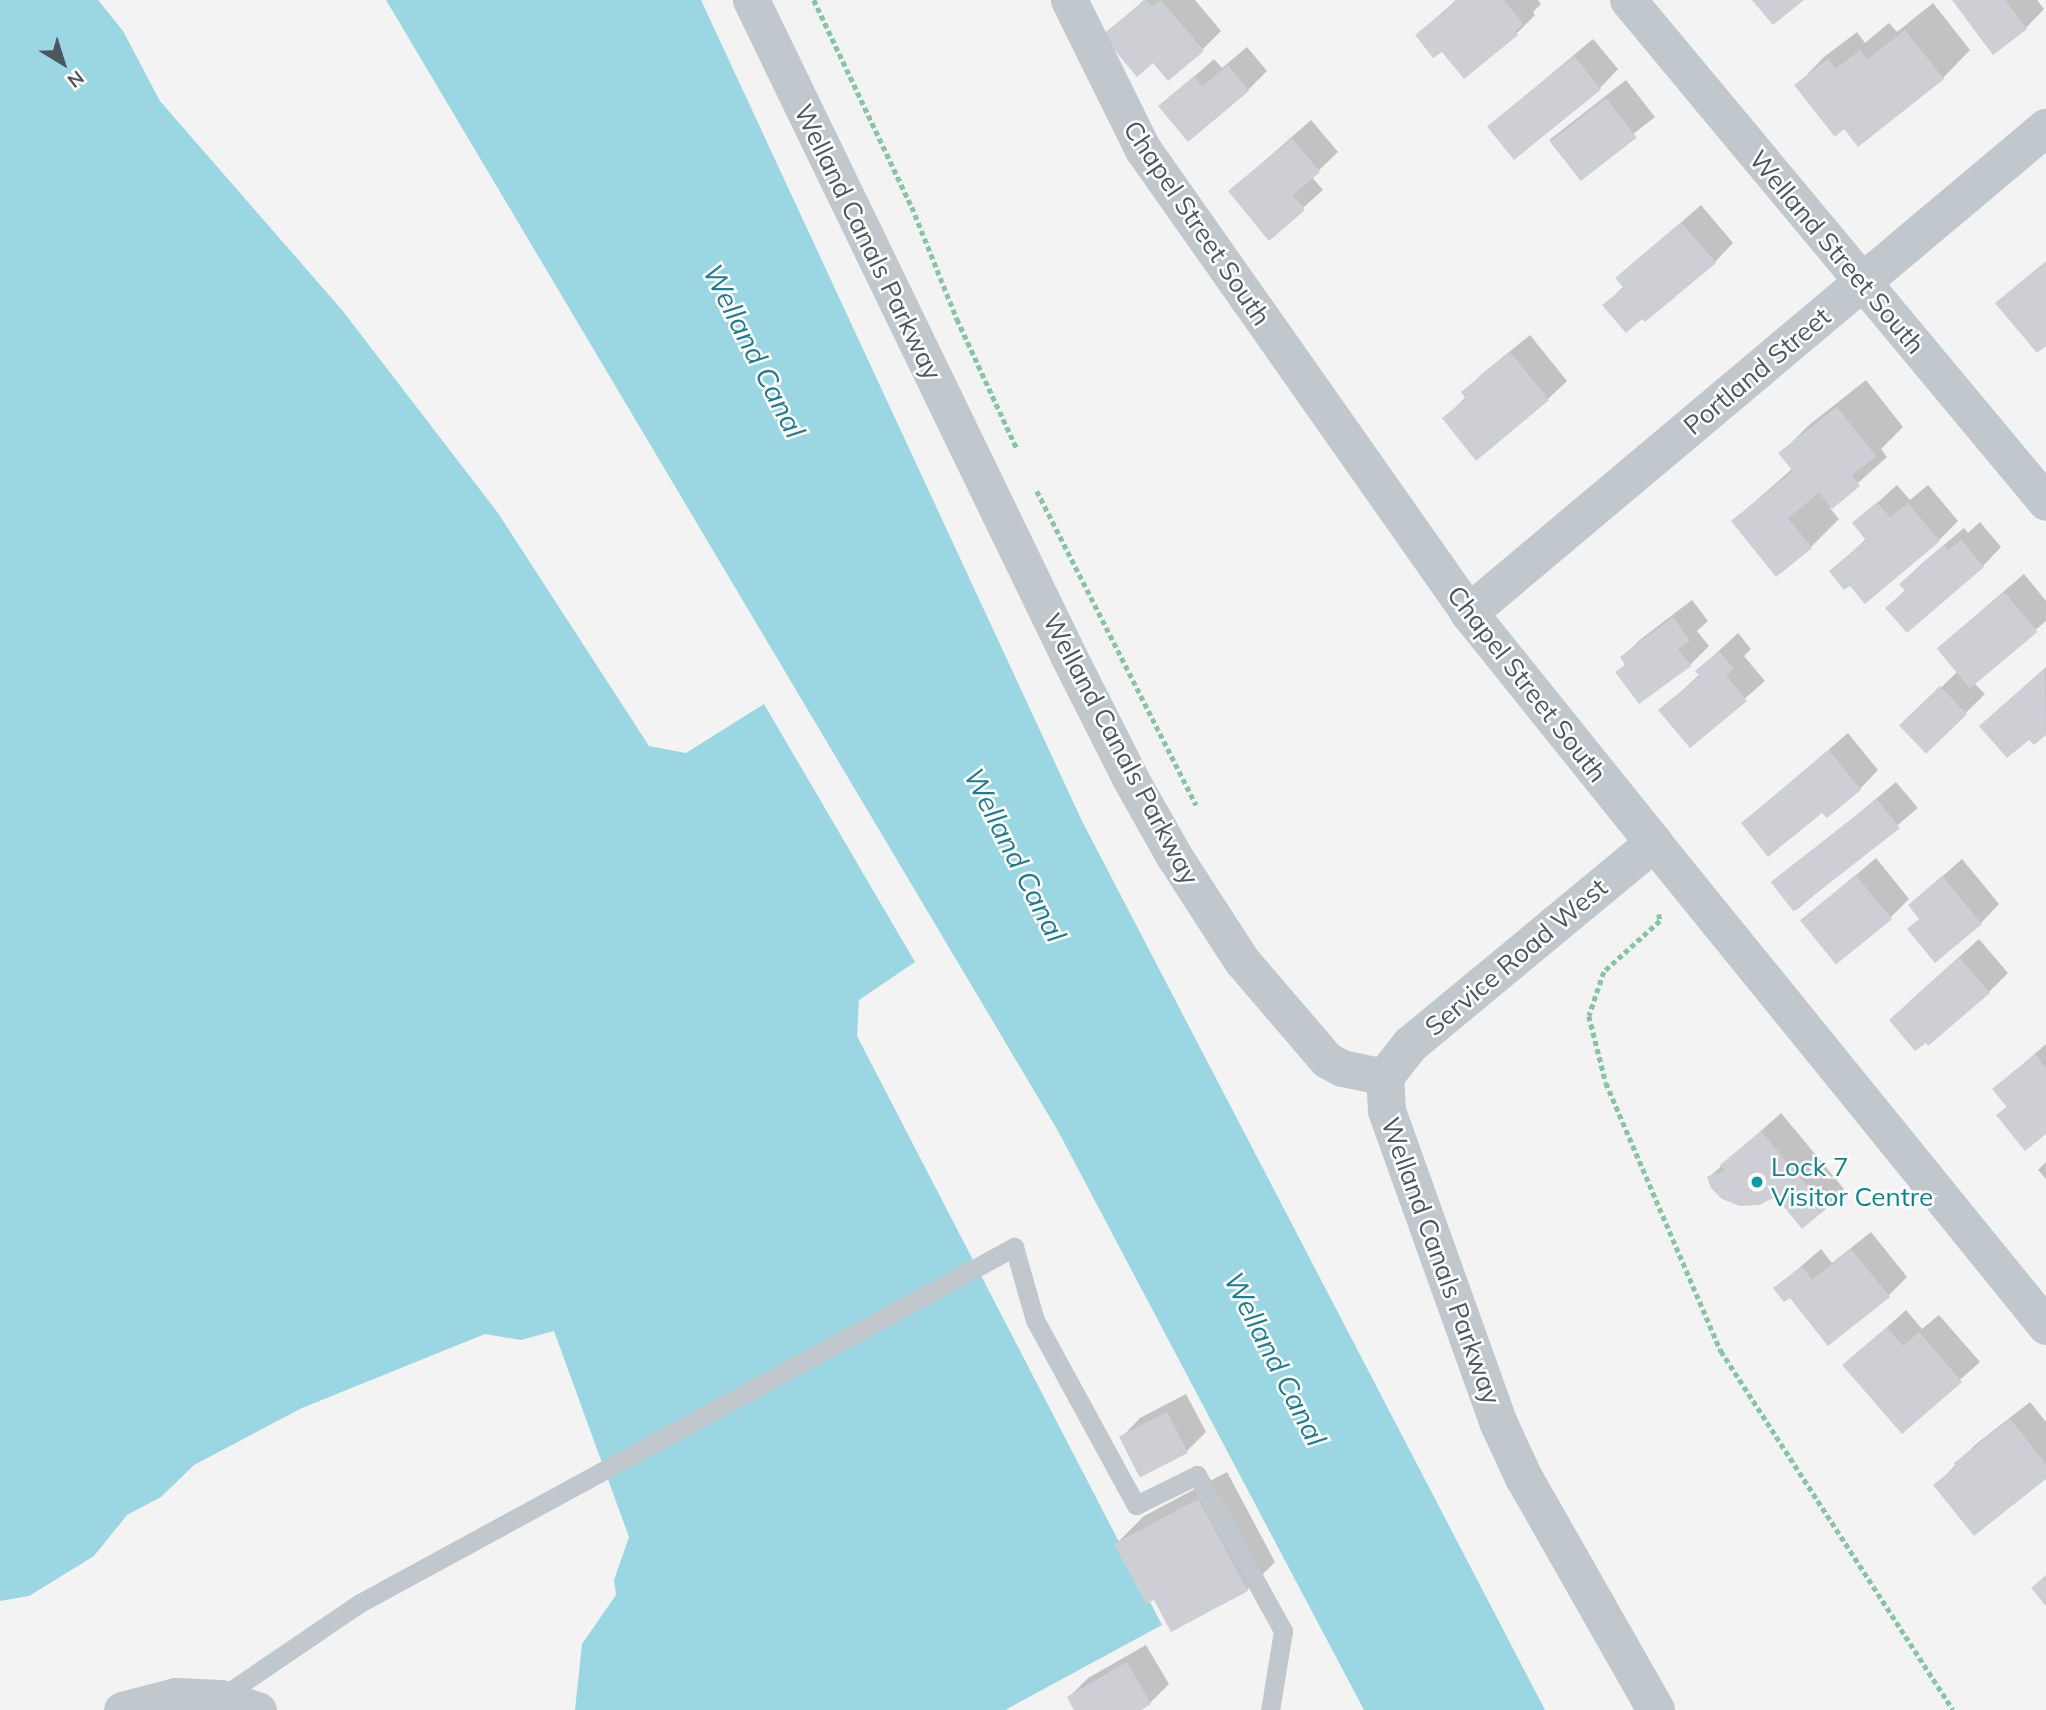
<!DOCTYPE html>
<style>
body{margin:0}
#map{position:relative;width:2046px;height:1710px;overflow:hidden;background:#f4f3f3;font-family:Mulish,sans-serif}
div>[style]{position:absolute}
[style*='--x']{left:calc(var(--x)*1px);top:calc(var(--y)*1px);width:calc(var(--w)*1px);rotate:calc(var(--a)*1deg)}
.water>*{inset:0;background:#9bd7e2}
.shadow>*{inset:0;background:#0003;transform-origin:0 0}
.building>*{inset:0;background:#cdcfd4;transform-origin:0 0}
.path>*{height:4.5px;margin-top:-2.25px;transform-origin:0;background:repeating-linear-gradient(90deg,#84c5a2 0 5px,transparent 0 8.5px)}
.service>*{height:19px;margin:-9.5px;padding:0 9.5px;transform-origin:9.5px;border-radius:9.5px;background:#c0c7cd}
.minor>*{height:37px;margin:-18.5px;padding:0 18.5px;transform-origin:18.5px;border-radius:18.5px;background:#c0c7cd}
.tertiary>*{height:38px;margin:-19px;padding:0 19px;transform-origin:19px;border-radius:19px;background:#c0c7cd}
.dots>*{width:19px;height:19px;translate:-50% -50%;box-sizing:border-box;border:4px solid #fff;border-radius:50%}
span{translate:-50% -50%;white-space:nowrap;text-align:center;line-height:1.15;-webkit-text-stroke:5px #fff;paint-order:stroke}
.street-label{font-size:26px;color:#4c565e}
.culture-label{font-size:26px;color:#0d838f}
.left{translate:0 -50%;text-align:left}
.water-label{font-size:28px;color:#1e7e90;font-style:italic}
.north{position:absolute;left:28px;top:28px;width:70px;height:70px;-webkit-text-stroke:5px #fff;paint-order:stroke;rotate:142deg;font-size:19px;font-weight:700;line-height:28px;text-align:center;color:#4c565e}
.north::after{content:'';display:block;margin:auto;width:24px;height:32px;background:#4c565e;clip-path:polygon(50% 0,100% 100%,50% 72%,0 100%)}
</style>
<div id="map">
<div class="water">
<i style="clip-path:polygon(0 0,98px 0,123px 31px,160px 101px,342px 310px,498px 513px,649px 746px,686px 753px,764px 704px,915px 962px,859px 1000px,857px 1036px,1162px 1625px,1005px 1710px,575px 1710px,582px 1644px,616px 1595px,614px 1580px,629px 1537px,554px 1331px,521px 1340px,485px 1334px,302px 1408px,194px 1465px,161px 1497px,127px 1515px,94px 1556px,29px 1596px,0 1601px)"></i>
<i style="clip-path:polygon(386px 0,701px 0,1082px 821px,1545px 1710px,1364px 1710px,1058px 1131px)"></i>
</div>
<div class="shadow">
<i style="clip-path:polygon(1144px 0,1195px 0,1221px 31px,1202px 50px,1154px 60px,1105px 35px)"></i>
<i style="clip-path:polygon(1456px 0,1538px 0,1541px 4px,1533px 12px,1535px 15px,1517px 33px,1464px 76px,1442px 49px,1417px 35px)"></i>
<i style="clip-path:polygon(1954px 0,2037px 0,2044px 9px,2026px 28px)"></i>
<i style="clip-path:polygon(1933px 3px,1970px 50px,1943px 78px,1844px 126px,1797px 85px,1824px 57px,1857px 32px,1865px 43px,1889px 23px,1897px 32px)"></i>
<i style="clip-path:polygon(1593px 39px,1618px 69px,1600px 88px,1489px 126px)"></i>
<i style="clip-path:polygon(1247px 47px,1267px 71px,1248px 90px,1161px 106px,1214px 59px,1222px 68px)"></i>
<i style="left:1626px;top:80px;width:47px;height:97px;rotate:52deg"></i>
<i style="clip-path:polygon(1311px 120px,1338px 152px,1312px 177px,1323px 190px,1269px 238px,1230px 191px)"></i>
<i style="clip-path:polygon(1701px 205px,1733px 243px,1715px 262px,1605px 305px,1624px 286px,1618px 278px)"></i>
<i style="clip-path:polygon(1530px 335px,1567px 381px,1548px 399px,1444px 418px,1466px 397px,1463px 393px,1482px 374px)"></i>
<i style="clip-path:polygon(1866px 380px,1903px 427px,1881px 449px,1887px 457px,1830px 508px,1839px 519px,1811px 547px,1733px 521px,1793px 468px,1781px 453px,1809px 425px)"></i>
<i style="clip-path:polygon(1897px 485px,1910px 500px,1928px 485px,1958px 521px,1939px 540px,1850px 584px,1831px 571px,1867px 538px,1855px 523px)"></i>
<i style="clip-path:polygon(1980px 522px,2001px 547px,1983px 566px,1887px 608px,1906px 589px,1902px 584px,1920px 565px,1964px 528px,1968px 533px)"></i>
<i style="clip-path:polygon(2024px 574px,2046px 601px,2046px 621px,1973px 682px,1985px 694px,1927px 751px,1902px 726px,1957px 672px,1938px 648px)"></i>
<i style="clip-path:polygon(1692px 600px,1708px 621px,1697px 631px,1709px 646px,1690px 665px,1617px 672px,1626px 664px,1622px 657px,1641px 639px)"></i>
<i style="clip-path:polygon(1738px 633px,1751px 649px,1744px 656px,1765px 681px,1690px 746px,1661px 710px,1700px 674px,1697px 671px)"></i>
<i style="clip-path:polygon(2046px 667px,2046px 732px,2034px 743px,2000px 708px)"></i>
<i style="clip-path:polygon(1848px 733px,1878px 770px,1860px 789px,1822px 811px,1743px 823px)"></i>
<i style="left:1896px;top:782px;width:34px;height:159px;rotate:50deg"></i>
<i style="clip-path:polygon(1876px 858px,1909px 899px,1890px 918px,1802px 920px)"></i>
<i style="clip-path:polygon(1962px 859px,1999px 904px,1981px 923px,1921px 919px,1910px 905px)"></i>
<i style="clip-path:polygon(1979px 939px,2008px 973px,1989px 992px,1926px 1040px,1910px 1001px)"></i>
<i style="clip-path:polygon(2046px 1044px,2046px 1132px,1998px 1115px,2008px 1105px,1995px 1089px)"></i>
<i style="clip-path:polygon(1781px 1113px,1844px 1189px,1825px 1208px,1709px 1177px)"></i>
<i style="clip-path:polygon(2046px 1162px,2046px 1179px,2038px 1170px)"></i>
<i style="clip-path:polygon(1871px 1232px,1907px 1277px,1888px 1296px,1790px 1296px,1776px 1288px,1821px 1249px,1832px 1263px)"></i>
<i style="clip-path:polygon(1906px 1310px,1922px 1329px,1939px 1315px,1980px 1362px,1902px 1431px,1845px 1365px)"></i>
<i style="clip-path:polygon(1186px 1394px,1206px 1432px,1187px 1451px,1141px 1475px,1122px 1437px,1140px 1418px)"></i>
<i style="clip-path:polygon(2030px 1402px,2046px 1422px,2046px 1477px,1936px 1485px,1975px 1445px)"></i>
<i style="clip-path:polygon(1227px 1472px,1275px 1562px,1247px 1590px,1155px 1597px,1116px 1544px,1144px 1516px)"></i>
<i style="clip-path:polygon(1146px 1645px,1169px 1684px,1150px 1703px,1138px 1710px,1076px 1710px,1069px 1697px,1088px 1678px)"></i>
</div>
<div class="building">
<i style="clip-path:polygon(1145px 0,1152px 6px,1161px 0,1204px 51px,1168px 81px,1153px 63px,1137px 77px,1102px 35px)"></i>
<i style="clip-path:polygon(1458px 0,1504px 0,1523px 24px,1515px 31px,1518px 35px,1464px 79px,1442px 52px,1433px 58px,1415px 35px)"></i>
<i style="clip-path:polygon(1752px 0,1804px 0,1773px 25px)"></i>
<i style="clip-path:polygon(1952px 0,2005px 0,2027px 29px,1993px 55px)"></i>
<i style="clip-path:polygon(1905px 30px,1944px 79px,1858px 147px,1844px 129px,1835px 137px,1794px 85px,1828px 59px,1836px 69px,1860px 50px,1868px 59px)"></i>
<i style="left:1574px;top:56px;width:43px;height:112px;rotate:51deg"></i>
<i style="clip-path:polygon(1228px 65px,1249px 91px,1188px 142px,1158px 106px,1194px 76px,1202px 86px)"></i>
<i style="left:1606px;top:98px;width:50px;height:71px;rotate:52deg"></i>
<i style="clip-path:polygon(1292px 138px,1320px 172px,1293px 195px,1305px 210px,1269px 241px,1228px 191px)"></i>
<i style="clip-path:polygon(1681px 222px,1716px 263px,1645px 322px,1642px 319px,1626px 333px,1602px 305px,1624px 288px,1615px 278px)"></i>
<i style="clip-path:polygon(2046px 261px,2046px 346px,2037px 353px,1995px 303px)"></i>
<i style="clip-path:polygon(1510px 352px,1549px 400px,1476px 461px,1442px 418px,1466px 399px,1461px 392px)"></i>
<i style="clip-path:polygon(1837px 407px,1876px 456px,1852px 475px,1860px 486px,1832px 509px,1819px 493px,1788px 518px,1812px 548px,1776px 577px,1731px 521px,1793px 471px,1778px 453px)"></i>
<i style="clip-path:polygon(1877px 502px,1890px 517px,1908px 503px,1940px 541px,1865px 604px,1850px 586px,1844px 590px,1829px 571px,1866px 540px,1852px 523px)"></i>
<i style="clip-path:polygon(1961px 540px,1984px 567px,1907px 633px,1885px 608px,1905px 591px,1899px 584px,1944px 545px,1948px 550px)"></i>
<i style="left:2004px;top:592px;width:52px;height:88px;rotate:50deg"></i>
<i style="clip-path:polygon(1673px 617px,1690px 641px,1678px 649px,1691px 666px,1639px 704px,1615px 672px,1625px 665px,1620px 657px)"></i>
<i style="clip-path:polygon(1719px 651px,1734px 669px,1726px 675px,1747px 701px,1690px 748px,1658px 710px,1700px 676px,1695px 671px)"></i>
<i style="clip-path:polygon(2045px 668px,2046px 735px,2034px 745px,2029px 740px,2007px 758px,1979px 726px)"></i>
<i style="left:1940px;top:686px;width:39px;height:57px;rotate:46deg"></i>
<i style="clip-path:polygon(1829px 750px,1861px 790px,1827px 818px,1822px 813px,1768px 857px,1741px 823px)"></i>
<i style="left:1877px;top:799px;width:37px;height:135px;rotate:52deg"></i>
<i style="left:1856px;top:875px;width:57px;height:72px;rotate:51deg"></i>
<i style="clip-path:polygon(1942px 876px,1982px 924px,1935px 963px,1907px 929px,1919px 919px,1908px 905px)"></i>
<i style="clip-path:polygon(1959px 957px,1990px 993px,1928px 1046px,1926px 1043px,1915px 1051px,1889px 1020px)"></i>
<i style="clip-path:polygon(2035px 1054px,2046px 1069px,2046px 1134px,2025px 1151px,1996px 1115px,2007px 1107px,1992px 1089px)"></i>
<i style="clip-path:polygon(1761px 1131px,1826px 1209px,1802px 1229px,1776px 1197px,1759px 1205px,1740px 1206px,1722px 1199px,1711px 1188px,1707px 1177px,1725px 1170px,1720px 1165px)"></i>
<i style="clip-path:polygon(1851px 1249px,1890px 1297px,1828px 1346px,1790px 1298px,1784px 1302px,1773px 1288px,1802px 1266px,1812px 1280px)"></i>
<i style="clip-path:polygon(1887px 1327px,1903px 1346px,1919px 1332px,1962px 1382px,1902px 1434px,1842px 1365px)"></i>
<i style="left:1167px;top:1412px;width:46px;height:54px;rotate:63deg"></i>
<i style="clip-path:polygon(2010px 1419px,2046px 1464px,2046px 1479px,1974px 1536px,1933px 1485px,1956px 1467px,1954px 1463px)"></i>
<i style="clip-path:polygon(1198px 1499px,1248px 1591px,1171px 1632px,1154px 1600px,1146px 1604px,1114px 1544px)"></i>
<i style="clip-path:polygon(2046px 1575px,2046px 1606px,2031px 1588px)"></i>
<i style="clip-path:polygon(1127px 1662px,1151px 1704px,1141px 1710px,1074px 1710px,1067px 1697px)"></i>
</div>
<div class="path">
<i style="--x:814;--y:0;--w:229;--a:64.7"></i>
<i style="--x:912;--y:207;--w:121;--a:68.1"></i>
<i style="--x:957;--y:319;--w:143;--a:65.2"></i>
<i style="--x:1037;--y:491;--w:352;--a:63.1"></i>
<i style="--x:1659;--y:914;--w:7;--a:82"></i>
<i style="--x:1660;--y:921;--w:76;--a:137.7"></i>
<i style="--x:1604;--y:972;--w:46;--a:108.8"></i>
<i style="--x:1589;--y:1016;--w:69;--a:75.8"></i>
<i style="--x:1606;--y:1083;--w:292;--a:66.8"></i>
<i style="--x:1721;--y:1351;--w:427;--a:57.1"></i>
</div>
<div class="service">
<i style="--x:220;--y:1698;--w:169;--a:-34.2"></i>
<i style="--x:360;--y:1603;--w:745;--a:-28.56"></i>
<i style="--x:1014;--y:1247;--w:76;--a:74"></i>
<i style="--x:1035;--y:1320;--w:211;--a:61.4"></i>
<i style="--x:1136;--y:1505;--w:68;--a:-26.2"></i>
<i style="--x:1197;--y:1475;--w:178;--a:61.1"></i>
<i style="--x:1283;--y:1631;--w:80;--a:99.3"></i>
</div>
<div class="minor">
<i style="--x:751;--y:0;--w:728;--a:64.17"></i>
<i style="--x:1068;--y:655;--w:138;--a:63.2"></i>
<i style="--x:1130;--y:778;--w:90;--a:60.6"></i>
<i style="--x:1174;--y:856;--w:125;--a:57.1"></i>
<i style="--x:1242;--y:961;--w:130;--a:49.4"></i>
<i style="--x:1327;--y:1060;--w:17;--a:28"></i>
<i style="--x:1342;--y:1068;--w:44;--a:11.8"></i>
<i style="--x:1069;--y:0;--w:165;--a:63.7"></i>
<i style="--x:1142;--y:148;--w:568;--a:54.88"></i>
<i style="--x:1628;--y:0;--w:653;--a:50.22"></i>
<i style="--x:1654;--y:843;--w:622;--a:50.94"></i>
<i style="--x:122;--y:1710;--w:56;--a:-14.5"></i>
<i style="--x:176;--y:1696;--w:44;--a:2.6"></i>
<i style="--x:220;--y:1698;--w:40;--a:18"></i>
</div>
<div class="tertiary">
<i style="--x:1656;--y:1710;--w:267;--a:-119.6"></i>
<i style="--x:1524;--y:1478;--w:60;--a:-114.8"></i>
<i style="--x:1499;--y:1424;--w:332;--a:-109.7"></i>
<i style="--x:1387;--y:1111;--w:34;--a:-93"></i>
<i style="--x:1385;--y:1077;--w:41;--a:-52"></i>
<i style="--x:1410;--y:1045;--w:317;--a:-39.6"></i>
<i style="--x:1654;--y:843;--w:295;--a:-128.8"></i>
<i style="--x:1469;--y:613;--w:754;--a:-40.05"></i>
</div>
<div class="dots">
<i style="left:1757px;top:1182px;background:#0f9aa8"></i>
</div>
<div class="street-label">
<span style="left:1197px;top:223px;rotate:56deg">Chapel Street South</span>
<span style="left:868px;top:242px;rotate:64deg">Welland Canals Parkway</span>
<span style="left:1837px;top:252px;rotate:50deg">Welland Street South</span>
<span style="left:1757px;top:371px;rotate:-40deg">Portland Street</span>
<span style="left:1527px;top:684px;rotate:52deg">Chapel Street South</span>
<span style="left:1121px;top:749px;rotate:62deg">Welland Canals Parkway</span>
<span style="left:1516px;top:957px;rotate:-40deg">Service Road West</span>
<span style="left:1441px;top:1261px;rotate:70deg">Welland Canals Parkway</span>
</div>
<div class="culture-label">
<span class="left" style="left:1771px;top:1182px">Lock 7<br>Visitor Centre</span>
</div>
<div class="water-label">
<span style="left:754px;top:351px;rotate:63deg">Welland Canal</span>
<span style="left:1015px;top:855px;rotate:63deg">Welland Canal</span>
<span style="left:1275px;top:1359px;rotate:63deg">Welland Canal</span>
</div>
<div class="north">N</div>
</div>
